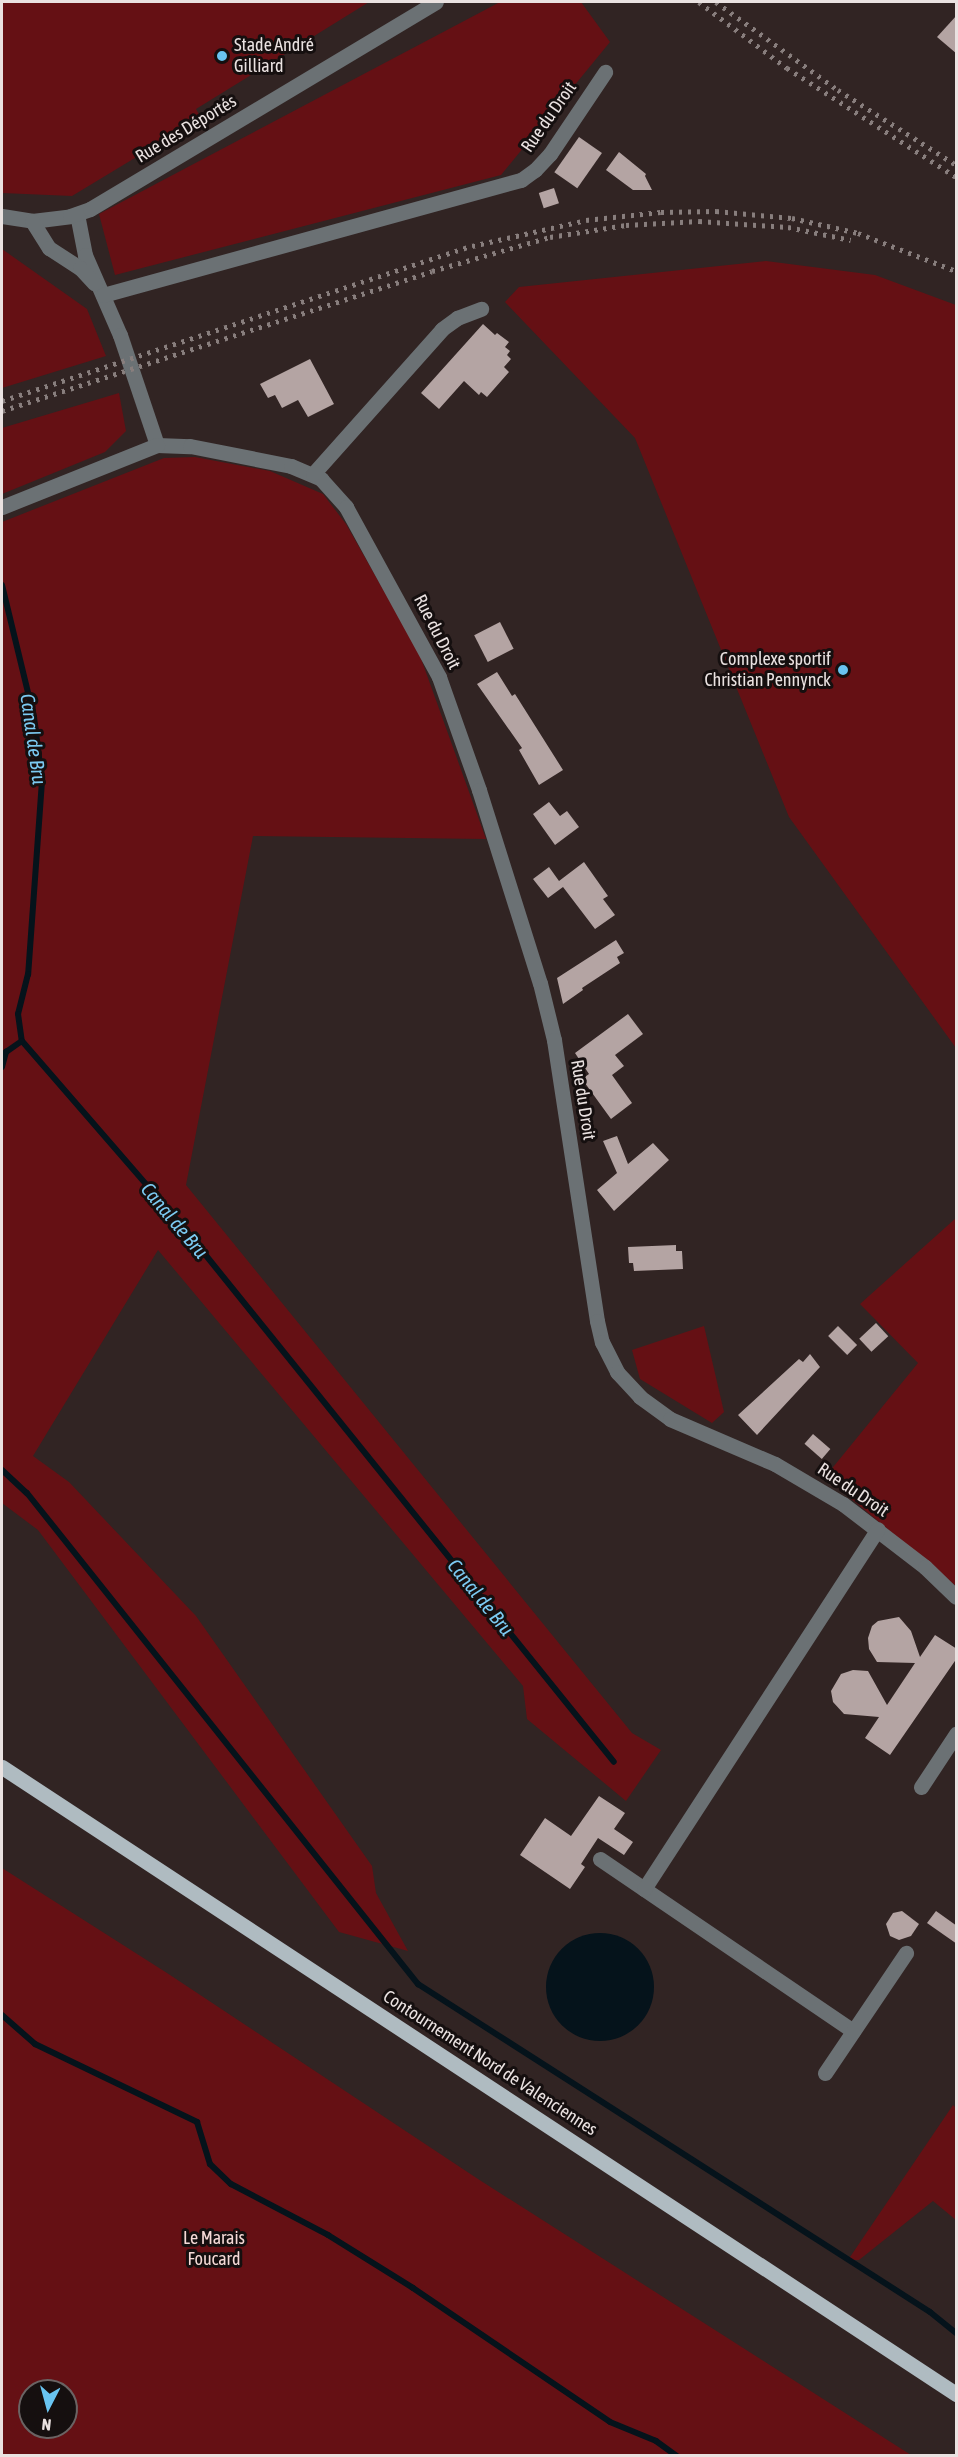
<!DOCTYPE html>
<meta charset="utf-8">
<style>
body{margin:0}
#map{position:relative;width:958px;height:2457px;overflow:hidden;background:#312423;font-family:"Asap Condensed",sans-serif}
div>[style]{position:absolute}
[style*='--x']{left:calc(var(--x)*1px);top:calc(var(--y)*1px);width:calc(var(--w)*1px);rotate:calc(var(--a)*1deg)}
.green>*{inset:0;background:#651014}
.water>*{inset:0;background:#05131b}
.round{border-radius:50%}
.stream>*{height:6px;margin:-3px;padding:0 3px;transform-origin:3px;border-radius:3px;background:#05131b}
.building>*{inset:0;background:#b4a4a3;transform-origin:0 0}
.minor>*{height:15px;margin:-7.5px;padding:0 7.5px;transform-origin:7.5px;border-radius:7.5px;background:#6b7174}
.major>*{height:15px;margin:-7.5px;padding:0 7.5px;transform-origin:7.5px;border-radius:7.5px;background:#afbbc1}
.rail>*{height:4.5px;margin-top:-2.25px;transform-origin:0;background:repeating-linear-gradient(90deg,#887e7d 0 3px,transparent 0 9px)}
.dots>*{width:16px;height:16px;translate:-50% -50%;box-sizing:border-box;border:3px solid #150f0f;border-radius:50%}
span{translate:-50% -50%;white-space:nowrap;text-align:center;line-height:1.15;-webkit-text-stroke:6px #150f0f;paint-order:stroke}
.poi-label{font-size:18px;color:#eae2e1}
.left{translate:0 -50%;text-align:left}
.right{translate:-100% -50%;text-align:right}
.street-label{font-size:18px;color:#eae2e1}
.park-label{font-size:18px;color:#f6dad7}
.water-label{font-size:20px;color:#7ccaf2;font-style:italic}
.frame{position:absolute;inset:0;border:3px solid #eae2e1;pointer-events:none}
.north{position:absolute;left:18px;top:2379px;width:60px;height:60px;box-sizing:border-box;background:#150f0f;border:2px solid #6a6363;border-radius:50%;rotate:186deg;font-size:16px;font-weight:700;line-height:24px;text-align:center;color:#eae2e1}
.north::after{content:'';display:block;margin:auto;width:21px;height:27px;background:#69c4f1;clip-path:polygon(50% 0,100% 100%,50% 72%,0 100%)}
</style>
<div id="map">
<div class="green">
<i style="clip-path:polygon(2px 2px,369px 2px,196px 109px,201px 118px,72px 196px,2px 193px)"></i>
<i style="clip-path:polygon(500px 2px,581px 2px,610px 42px,501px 175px,115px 275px,99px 214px)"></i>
<i style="clip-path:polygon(2px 249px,87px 309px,106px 356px,2px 388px)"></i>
<i style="clip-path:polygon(766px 261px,875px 275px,956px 305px,956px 1048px,789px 817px,635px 438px,505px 302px,519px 287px)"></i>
<i style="clip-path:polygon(119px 393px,126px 431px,105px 452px,2px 494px,2px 428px)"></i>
<i style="clip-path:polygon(195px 457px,270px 471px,323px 494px,346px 524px,419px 653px,486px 839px,253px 836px,186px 1185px,632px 1733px,661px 1750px,626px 1801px,527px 1719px,523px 1686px,158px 1250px,33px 1456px,69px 1482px,196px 1616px,372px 1866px,376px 1893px,408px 1951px,339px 1932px,38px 1530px,2px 1503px,2px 522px,164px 458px)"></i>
<i style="clip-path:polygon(956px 1218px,956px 1586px,825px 1477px,918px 1363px,860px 1304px)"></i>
<i style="clip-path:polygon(704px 1326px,724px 1412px,712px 1423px,640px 1379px,632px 1350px)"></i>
<i style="clip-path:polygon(evenodd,2px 1868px,167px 1973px,478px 2179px,911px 2455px,2px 2455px,2px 1868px,30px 2391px,66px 2391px,66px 2427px,30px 2427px,30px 2391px)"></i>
<i style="clip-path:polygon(953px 2105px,956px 2108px,956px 2220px,933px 2201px,859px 2260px,848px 2260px)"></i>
</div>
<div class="water">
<i class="round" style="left:546px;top:1933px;width:108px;height:108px"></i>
</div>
<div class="stream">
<i style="--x:2;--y:585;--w:136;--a:76.4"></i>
<i style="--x:34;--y:717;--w:64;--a:82.9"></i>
<i style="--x:42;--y:781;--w:194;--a:94.1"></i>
<i style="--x:28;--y:974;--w:41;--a:104"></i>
<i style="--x:18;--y:1014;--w:27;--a:82"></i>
<i style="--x:22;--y:1041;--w:240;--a:49.1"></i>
<i style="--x:179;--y:1222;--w:693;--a:51.15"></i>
<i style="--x:2;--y:1067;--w:16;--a:-75"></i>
<i style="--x:6;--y:1052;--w:19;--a:-35"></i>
<i style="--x:2;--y:1470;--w:34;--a:43"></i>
<i style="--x:27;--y:1493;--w:628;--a:51.47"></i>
<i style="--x:418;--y:1984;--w:608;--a:32.64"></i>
<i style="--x:930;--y:2312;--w:33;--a:39"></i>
<i style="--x:2;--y:2015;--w:44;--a:41.3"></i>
<i style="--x:35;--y:2044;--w:180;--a:25.7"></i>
<i style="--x:197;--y:2122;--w:44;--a:72.8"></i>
<i style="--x:210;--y:2164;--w:29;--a:44"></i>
<i style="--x:231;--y:2184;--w:110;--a:27.7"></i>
<i style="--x:328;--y:2235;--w:100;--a:31.9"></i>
<i style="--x:413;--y:2288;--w:238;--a:34.2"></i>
<i style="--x:610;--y:2422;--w:50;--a:22.4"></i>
<i style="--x:656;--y:2441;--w:26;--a:36"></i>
</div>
<div class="building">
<i style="clip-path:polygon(957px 15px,957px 54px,937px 37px)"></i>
<i style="left:579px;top:137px;width:28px;height:43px;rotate:35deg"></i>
<i style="clip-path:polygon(619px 152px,646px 174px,645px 176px,652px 190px,633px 190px,606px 170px)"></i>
<i style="left:554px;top:188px;width:16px;height:16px;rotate:72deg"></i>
<i style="clip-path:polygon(483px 324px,495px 335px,497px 333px,509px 342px,505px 347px,510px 351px,507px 355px,511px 359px,504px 367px,509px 372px,487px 397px,481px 392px,479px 395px,464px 381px,439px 409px,421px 393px)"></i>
<i style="clip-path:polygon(310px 359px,334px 404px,308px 417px,298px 400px,282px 408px,275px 395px,268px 398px,260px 384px)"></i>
<i style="left:500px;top:622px;width:30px;height:29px;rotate:63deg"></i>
<i style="clip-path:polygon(497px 672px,512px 696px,515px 694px,563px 770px,539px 785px,519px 750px,522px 748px,477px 684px)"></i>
<i style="clip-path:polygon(549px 802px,560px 816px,567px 811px,579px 827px,555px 845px,533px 814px)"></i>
<i style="clip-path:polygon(584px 862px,608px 896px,603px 899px,615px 915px,595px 929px,563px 887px,548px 898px,533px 879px,549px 867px,559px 881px)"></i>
<i style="clip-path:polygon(616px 940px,624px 953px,617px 957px,620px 963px,582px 988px,583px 990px,563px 1004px,557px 978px)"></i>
<i style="clip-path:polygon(628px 1014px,643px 1034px,615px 1055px,624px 1066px,612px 1075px,632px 1103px,611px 1119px,582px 1079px,589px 1074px,575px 1053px)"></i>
<i style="clip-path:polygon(617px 1136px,628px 1164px,653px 1143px,669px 1160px,614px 1211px,597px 1190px,617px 1173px,603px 1141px)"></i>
<i style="clip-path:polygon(676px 1245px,676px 1251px,682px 1251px,683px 1269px,634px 1271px,633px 1263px,629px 1263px,628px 1247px)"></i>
<i style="left:876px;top:1323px;width:18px;height:23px;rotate:47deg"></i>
<i style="left:838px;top:1326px;width:27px;height:14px;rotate:45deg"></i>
<i style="clip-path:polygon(810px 1354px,820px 1367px,757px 1435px,738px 1415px,799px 1359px,803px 1362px)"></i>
<i style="left:813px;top:1434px;width:23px;height:13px;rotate:41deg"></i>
<i style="clip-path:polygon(899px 1617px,911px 1631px,920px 1657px,935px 1635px,957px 1649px,957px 1658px,890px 1755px,865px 1738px,879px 1717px,844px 1714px,833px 1702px,831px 1691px,841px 1674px,853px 1670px,868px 1671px,887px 1705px,915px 1663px,877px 1662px,869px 1649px,868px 1638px,872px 1626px,878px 1621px)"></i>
<i style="clip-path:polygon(599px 1796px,625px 1813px,614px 1829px,633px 1842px,624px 1855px,598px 1838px,581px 1864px,585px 1867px,570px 1889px,520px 1855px,545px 1818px,571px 1836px)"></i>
<i style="clip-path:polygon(902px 1911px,919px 1924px,911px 1936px,899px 1940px,890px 1936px,886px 1924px,893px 1913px)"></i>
<i style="clip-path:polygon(936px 1911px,957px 1926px,957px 1944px,927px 1923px)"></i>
</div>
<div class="minor">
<i style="--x:77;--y:214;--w:42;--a:79"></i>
<i style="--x:85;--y:255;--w:87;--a:66.4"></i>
<i style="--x:120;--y:335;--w:116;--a:71.4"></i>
<i style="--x:157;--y:445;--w:33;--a:2"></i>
<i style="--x:190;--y:446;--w:103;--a:11.2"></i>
<i style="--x:291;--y:466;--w:33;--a:23"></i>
<i style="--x:321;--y:479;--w:38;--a:48"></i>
<i style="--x:346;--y:507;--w:194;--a:61.3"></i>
<i style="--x:439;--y:677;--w:120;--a:70.5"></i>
<i style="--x:479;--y:790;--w:202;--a:72.5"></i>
<i style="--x:540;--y:983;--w:59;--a:76.2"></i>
<i style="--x:554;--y:1040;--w:284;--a:81.3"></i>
<i style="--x:597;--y:1321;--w:22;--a:77"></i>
<i style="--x:602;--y:1342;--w:34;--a:63"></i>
<i style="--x:617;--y:1372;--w:34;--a:47"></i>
<i style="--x:640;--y:1397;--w:37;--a:36"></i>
<i style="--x:670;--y:1419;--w:114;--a:23.2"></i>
<i style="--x:775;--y:1464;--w:79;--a:30.5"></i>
<i style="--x:843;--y:1504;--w:103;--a:37.5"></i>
<i style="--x:925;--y:1567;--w:43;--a:44.1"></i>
<i style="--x:2;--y:216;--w:30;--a:9"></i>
<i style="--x:32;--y:221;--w:38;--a:-7"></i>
<i style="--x:70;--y:216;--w:21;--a:-19"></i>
<i style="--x:90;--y:209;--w:403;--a:-30.9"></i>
<i style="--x:32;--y:221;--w:32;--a:58"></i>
<i style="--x:49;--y:248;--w:37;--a:33"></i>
<i style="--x:80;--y:268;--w:21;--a:47"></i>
<i style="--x:103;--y:295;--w:434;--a:-15.4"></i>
<i style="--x:521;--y:180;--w:17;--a:-36"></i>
<i style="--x:535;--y:170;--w:22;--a:-47"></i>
<i style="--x:550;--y:154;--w:99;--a:-56.1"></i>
<i style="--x:313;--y:474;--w:194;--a:-48.3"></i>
<i style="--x:442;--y:329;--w:19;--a:-36"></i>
<i style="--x:457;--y:318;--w:26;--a:-21"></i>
<i style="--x:2;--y:507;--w:167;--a:-21.8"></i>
<i style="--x:921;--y:1787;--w:64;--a:-56.6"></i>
<i style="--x:600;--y:1859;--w:306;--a:34.2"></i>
<i style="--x:644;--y:1889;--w:429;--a:-57"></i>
<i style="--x:825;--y:2073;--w:145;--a:-56"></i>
</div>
<div class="major">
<i style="--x:2;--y:1767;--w:1142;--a:33.31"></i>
</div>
<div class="rail">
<i style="--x:699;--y:2;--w:110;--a:36.9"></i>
<i style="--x:787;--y:68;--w:201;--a:32.8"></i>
<i style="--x:716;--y:2;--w:150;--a:35.8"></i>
<i style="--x:838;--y:90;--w:140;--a:32.4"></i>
<i style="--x:2;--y:401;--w:495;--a:-18.3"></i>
<i style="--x:472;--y:246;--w:117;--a:-12.8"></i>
<i style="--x:586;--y:220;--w:75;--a:-6.1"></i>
<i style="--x:661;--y:212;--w:55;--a:-1"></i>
<i style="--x:716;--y:211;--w:76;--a:5.3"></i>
<i style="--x:792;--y:218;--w:68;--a:12.8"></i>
<i style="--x:858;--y:233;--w:105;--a:21.2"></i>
<i style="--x:2;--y:411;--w:452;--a:-18"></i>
<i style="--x:432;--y:271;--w:123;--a:-16.1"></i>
<i style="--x:550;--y:237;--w:77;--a:-9"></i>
<i style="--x:626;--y:225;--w:73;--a:-3.1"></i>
<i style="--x:699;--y:221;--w:89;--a:3.9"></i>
<i style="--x:788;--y:227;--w:64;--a:11.7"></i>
</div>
<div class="dots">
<i style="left:222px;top:56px;background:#69c4f1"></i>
<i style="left:843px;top:670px;background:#69c4f1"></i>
</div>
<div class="poi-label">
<span class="left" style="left:234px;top:56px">Stade André<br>Gilliard</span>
<span class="right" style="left:831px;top:670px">Complexe sportif<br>Christian Pennynck</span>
</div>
<div class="street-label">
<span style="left:549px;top:117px;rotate:-55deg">Rue du Droit</span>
<span style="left:186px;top:129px;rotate:-31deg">Rue des Déportés</span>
<span style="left:437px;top:632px;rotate:63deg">Rue du Droit</span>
<span style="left:583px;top:1100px;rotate:81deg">Rue du Droit</span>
<span style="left:853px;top:1490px;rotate:34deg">Rue du Droit</span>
<span style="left:490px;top:2063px;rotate:33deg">Contournement Nord de Valenciennes</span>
</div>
<div class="park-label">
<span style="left:214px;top:2249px">Le Marais<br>Foucard</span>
</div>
<div class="water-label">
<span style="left:34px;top:739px;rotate:82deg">Canal de Bru</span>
<span style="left:175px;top:1220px;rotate:50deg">Canal de Bru</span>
<span style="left:481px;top:1597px;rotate:51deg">Canal de Bru</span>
</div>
<div class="frame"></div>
<div class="north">N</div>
</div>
